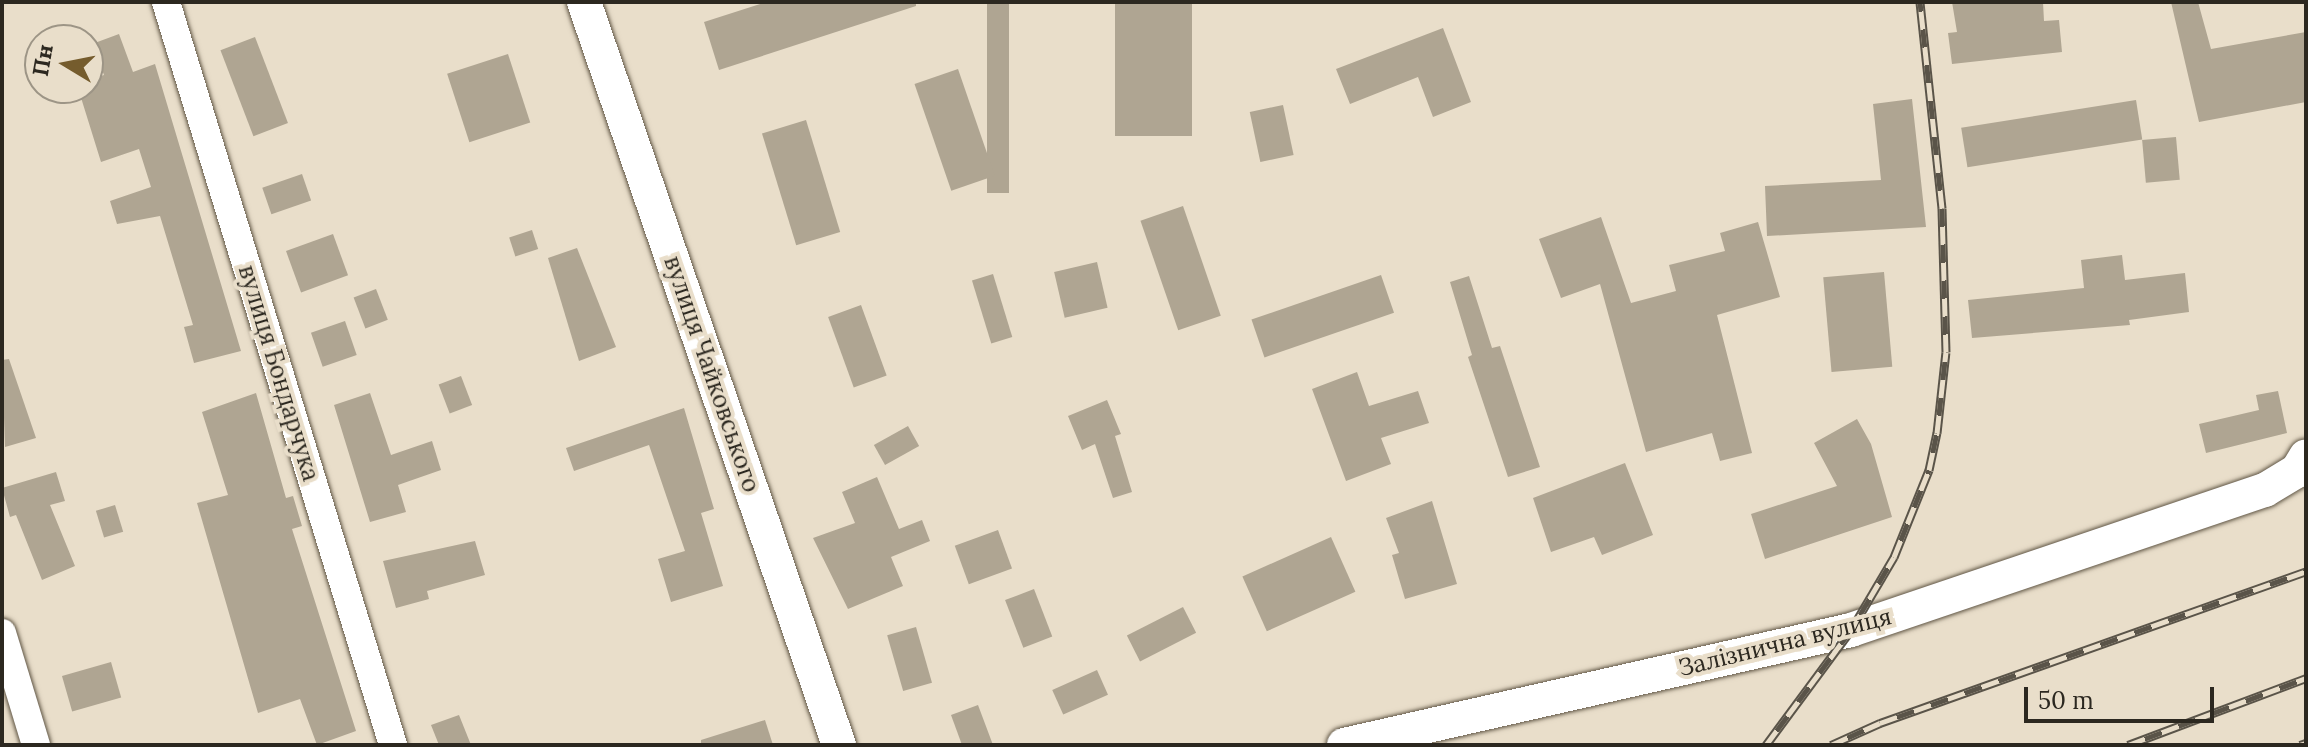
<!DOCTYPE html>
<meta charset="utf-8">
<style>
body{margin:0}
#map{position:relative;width:2308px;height:747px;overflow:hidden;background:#e9deca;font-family:Lora,serif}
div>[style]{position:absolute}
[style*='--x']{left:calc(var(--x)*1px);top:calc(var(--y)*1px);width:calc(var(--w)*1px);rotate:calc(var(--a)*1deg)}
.building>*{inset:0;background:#afa592;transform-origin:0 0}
.roads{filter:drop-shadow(0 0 2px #605645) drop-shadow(0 0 2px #605645)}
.minor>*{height:28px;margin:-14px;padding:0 14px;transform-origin:14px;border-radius:14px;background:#fff}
.tertiary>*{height:34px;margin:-17px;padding:0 17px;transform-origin:17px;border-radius:17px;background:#fff}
.rail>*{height:9px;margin-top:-4.5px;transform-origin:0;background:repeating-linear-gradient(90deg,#e9deca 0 18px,#5a5449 0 36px);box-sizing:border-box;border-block:2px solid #5a5449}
span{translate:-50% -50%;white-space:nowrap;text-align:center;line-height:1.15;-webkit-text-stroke:8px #e9deca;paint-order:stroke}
.street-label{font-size:24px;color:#2c2820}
.frame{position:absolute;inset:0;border:4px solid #2c2820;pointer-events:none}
.north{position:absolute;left:24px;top:24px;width:80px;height:80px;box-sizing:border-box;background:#e9deca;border:2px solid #9d9586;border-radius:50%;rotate:280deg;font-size:22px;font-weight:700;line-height:32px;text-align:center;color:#2c2820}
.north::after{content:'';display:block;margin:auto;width:28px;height:36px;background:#755c2d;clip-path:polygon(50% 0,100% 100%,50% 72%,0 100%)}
.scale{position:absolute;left:2024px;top:687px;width:190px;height:36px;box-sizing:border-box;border:4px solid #2c2820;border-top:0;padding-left:10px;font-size:24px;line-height:28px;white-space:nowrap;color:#2c2820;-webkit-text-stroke:6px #e9deca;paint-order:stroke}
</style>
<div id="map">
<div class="building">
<i style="clip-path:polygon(766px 2px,916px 2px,916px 6px,719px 70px,704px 22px)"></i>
<i style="left:987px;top:2px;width:22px;height:191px"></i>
<i style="left:1115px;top:2px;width:77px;height:134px"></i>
<i style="clip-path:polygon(1952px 2px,2043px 2px,2044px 21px,2059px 20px,2062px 52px,1952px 64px,1948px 33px,1957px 32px)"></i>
<i style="clip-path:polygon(2171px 2px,2198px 2px,2211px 49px,2306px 32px,2306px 102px,2199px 122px)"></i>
<i style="clip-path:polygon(1443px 28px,1471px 102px,1433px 117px,1418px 77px,1350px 104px,1336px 69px)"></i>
<i style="clip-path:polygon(119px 34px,133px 72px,155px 64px,241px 351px,194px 363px,184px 327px,193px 325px,160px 216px,117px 224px,110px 201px,151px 187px,139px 149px,101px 162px,78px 88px,88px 88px,88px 80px,104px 75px,92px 44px)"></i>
<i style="left:255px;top:37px;width:92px;height:37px;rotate:69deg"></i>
<i style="left:508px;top:54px;width:72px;height:64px;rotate:72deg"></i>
<i style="left:958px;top:69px;width:113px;height:46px;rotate:71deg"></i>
<i style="clip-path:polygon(1912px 99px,1926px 227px,1767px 236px,1765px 186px,1881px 180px,1873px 104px)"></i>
<i style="left:2136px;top:100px;width:40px;height:177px;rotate:81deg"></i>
<i style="left:1283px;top:105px;width:51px;height:34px;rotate:78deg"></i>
<i style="left:806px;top:120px;width:117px;height:46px;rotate:73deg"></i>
<i style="left:2176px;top:137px;width:43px;height:34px;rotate:85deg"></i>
<i style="left:302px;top:174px;width:28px;height:42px;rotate:71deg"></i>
<i style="left:1183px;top:206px;width:116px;height:45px;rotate:71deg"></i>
<i style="clip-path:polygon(1601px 217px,1631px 303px,1676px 291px,1669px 265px,1725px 251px,1720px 233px,1758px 222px,1780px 297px,1717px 315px,1752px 453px,1720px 461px,1712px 433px,1646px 452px,1600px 284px,1561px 298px,1539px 239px)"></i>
<i style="left:532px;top:230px;width:20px;height:24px;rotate:72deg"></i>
<i style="left:333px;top:234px;width:44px;height:50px;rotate:70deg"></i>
<i style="clip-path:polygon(577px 248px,616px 347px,579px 361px,548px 258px)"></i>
<i style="clip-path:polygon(2122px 255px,2125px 280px,2185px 273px,2189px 312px,2129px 320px,2130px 325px,1972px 338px,1968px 300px,2084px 288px,2081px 260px)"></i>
<i style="left:1097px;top:262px;width:47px;height:44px;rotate:77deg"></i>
<i style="left:1884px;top:272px;width:95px;height:61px;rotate:85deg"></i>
<i style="left:993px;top:274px;width:66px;height:22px;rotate:73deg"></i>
<i style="left:1381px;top:275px;width:40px;height:137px;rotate:71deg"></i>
<i style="clip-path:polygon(1469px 276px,1492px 348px,1500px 346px,1540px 467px,1508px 477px,1468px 357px,1472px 355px,1450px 282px)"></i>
<i style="left:376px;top:289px;width:33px;height:24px;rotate:69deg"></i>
<i style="left:861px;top:305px;width:75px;height:35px;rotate:70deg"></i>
<i style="left:345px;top:321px;width:36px;height:36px;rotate:71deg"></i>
<i style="clip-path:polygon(9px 359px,36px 438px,5px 447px,2px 360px)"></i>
<i style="clip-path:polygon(1357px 372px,1369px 406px,1418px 391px,1429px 423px,1381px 438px,1391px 464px,1346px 481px,1312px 389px)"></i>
<i style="left:461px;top:376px;width:31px;height:24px;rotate:69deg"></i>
<i style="clip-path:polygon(2278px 391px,2287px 433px,2206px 453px,2199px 424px,2259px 410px,2256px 395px)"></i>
<i style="clip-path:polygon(256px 393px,286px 498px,293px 496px,302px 526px,292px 529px,356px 731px,317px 745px,300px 699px,258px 713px,197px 503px,228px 495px,202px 412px)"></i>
<i style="clip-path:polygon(370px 393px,391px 455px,432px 441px,441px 470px,398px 485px,406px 512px,370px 522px,334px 405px)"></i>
<i style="clip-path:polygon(1107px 400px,1121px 434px,1115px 436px,1132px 492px,1113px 498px,1095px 444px,1082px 450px,1068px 416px)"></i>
<i style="clip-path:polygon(684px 408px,714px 509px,701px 513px,723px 586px,671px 602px,658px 559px,685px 551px,649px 445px,574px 471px,566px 448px)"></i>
<i style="clip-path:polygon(1857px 419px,1871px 444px,1892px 517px,1765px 559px,1751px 514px,1837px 486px,1814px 443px)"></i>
<i style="left:908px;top:426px;width:23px;height:39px;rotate:61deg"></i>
<i style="clip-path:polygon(1625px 463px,1653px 535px,1602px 555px,1594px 537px,1551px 552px,1533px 498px)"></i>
<i style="clip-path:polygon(56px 472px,65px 501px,50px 505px,75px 566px,42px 580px,16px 515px,10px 517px,2px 488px)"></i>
<i style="clip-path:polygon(877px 477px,899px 529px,922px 520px,930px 541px,891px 557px,903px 586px,848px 609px,813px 538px,855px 523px,842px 492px)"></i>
<i style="clip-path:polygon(1432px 501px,1457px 584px,1405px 599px,1392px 555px,1399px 553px,1386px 518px)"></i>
<i style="left:115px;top:505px;width:28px;height:20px;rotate:73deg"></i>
<i style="left:998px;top:530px;width:41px;height:46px;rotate:70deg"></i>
<i style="left:1331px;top:537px;width:60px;height:97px;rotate:66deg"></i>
<i style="clip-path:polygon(475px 541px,485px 575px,427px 591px,429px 599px,396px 608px,383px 561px)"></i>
<i style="left:1034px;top:589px;width:51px;height:31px;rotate:69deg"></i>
<i style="left:1183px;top:607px;width:29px;height:63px;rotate:63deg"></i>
<i style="left:916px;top:627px;width:58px;height:30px;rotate:74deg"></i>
<i style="left:111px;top:662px;width:37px;height:51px;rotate:74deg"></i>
<i style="left:1097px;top:670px;width:27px;height:49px;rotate:66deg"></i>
<i style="clip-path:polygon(978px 705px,993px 745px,962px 745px,951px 715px)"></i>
<i style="clip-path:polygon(459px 715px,471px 745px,439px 745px,431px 725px)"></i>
<i style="clip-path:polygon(765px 720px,773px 745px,701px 745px,701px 740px)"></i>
</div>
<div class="roads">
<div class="minor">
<i style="--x:166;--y:2;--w:777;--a:73.01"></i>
<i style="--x:2;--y:633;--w:117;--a:73.1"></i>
</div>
<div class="tertiary">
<i style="--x:584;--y:2;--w:786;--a:71.06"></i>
<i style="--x:1344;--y:745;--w:520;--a:-12.78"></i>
<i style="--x:1851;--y:630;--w:437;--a:-18.7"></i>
<i style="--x:2265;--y:490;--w:37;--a:-31"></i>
<i style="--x:2297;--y:471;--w:17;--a:-59"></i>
</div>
</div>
<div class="rail">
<i style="--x:1766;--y:745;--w:143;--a:-53.5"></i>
<i style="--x:1851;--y:630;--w:85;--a:-59.5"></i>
<i style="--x:1894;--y:557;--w:94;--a:-68.1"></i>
<i style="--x:1929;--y:470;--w:38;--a:-78"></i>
<i style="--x:1937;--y:433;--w:81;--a:-83.7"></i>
<i style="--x:1946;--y:352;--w:144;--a:-91.6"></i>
<i style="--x:1942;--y:208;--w:207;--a:-96.1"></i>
<i style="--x:1831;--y:745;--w:54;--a:-24.2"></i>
<i style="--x:1880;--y:723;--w:452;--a:-19.6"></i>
<i style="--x:2128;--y:745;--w:190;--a:-20.6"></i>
<i style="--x:2300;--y:745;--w:6;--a:-18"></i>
</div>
<div class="street-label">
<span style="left:279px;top:373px;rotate:73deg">вулиця Бондарчука</span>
<span style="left:712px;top:374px;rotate:71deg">вулиця Чайковського</span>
<span style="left:1785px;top:642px;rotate:-14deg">Залізнична вулиця</span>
</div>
<div class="frame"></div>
<div class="north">Пн</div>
<div class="scale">50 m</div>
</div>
